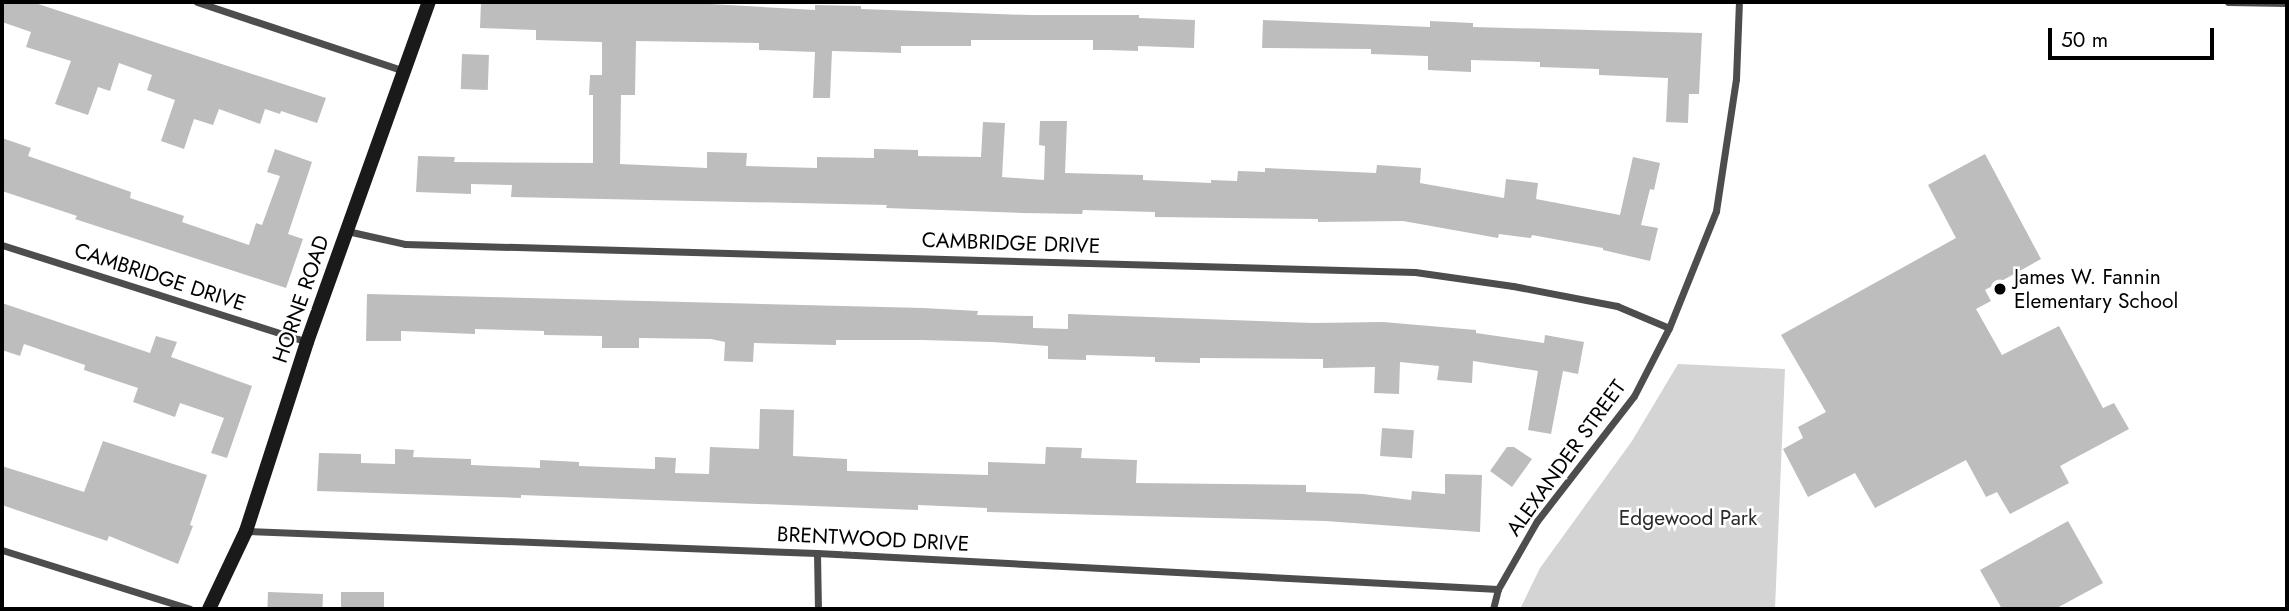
<!DOCTYPE html>
<style>
body{margin:0}
#map{position:relative;width:2289px;height:611px;overflow:hidden;background:#fff;font-family:Jost,sans-serif}
div>[style]{position:absolute}
[style*='--x']{left:calc(var(--x)*1px);top:calc(var(--y)*1px);width:calc(var(--w)*1px);rotate:calc(var(--a)*1deg)}
.green>*{inset:0;background:#d4d4d4}
.building>*{inset:0;background:#bdbdbd;transform-origin:0 0}
.minor>*{height:7px;margin:-3.5px;padding:0 3.5px;transform-origin:3.5px;border-radius:3.5px;background:#4d4d4d}
.secondary>*{height:14px;margin:-7px;padding:0 7px;transform-origin:7px;border-radius:7px;background:#1a1a1a}
.dots>*{width:19px;height:19px;translate:-50% -50%;box-sizing:border-box;border:4px solid #fff;border-radius:50%}
span{translate:-50% -50%;white-space:nowrap;text-align:center;line-height:1.15;-webkit-text-stroke:5px #fff;paint-order:stroke}
.street-label{font-size:21px;color:#000}
.poi-label{font-size:21px;color:#000}
.left{translate:0 -50%;text-align:left}
.park-label{font-size:21px;color:#2b2b2b}
.frame{position:absolute;inset:0;border:4px solid #000;pointer-events:none}
.scale{position:absolute;left:2048px;top:28px;width:166px;height:32px;box-sizing:border-box;border:4px solid #000;border-top:0;padding-left:9px;font-size:21px;line-height:24px;white-space:nowrap;color:#000;-webkit-text-stroke:5px #fff;paint-order:stroke}
</style>
<div id="map">
<div class="green">
<i style="clip-path:polygon(1678px 364px,1785px 369px,1775px 609px,1520px 609px,1540px 568px,1632px 441px)"></i>
</div>
<div class="building">
<i style="clip-path:polygon(2px 2px,32px 2px,326px 98px,317px 123px,281px 111px,280px 114px,265px 109px,260px 124px,219px 109px,213px 125px,194px 119px,184px 149px,161px 141px,175px 100px,147px 90px,152px 75px,119px 63px,110px 91px,98px 87px,88px 115px,55px 104px,71px 61px,26px 47px,31px 32px,2px 22px)"></i>
<i style="clip-path:polygon(481px 2px,693px 3px,815px 10px,815px 5px,861px 6px,861px 9px,1028px 15px,1139px 15px,1139px 18px,1195px 20px,1194px 48px,1138px 46px,1138px 51px,1108px 50px,1093px 50px,1093px 40px,971px 40px,971px 46px,901px 46px,901px 53px,832px 51px,830px 98px,813px 98px,815px 52px,759px 50px,759px 43px,636px 41px,635px 95px,621px 95px,620px 164px,707px 168px,707px 152px,747px 153px,746px 166px,817px 168px,817px 157px,874px 158px,874px 149px,918px 150px,918px 156px,981px 157px,983px 122px,1005px 123px,1002px 177px,1044px 180px,1045px 146px,1039px 145px,1040px 121px,1067px 121px,1065px 173px,1143px 175px,1143px 180px,1211px 183px,1211px 180px,1237px 181px,1238px 171px,1265px 172px,1265px 168px,1376px 173px,1377px 165px,1421px 168px,1420px 183px,1504px 198px,1506px 179px,1538px 183px,1536px 199px,1620px 215px,1633px 157px,1660px 163px,1654px 190px,1650px 189px,1641px 225px,1658px 228px,1650px 261px,1603px 250px,1603px 248px,1532px 235px,1531px 238px,1499px 234px,1498px 238px,1403px 221px,1318px 222px,1318px 219px,1155px 217px,1155px 212px,1083px 210px,1082px 214px,1022px 213px,886px 208px,887px 205px,511px 197px,512px 185px,471px 184px,471px 194px,416px 192px,418px 156px,455px 157px,454px 162px,593px 163px,593px 95px,589px 95px,590px 75px,602px 75px,602px 42px,536px 40px,536px 30px,480px 28px)"></i>
<i style="clip-path:polygon(1263px 20px,1430px 27px,1430px 21px,1473px 23px,1473px 27px,1702px 33px,1699px 94px,1689px 94px,1688px 123px,1666px 122px,1668px 78px,1599px 75px,1599px 69px,1540px 67px,1540px 62px,1471px 60px,1471px 72px,1428px 70px,1428px 56px,1371px 54px,1371px 49px,1262px 48px)"></i>
<i style="left:462px;top:54px;width:27px;height:35px;rotate:2deg"></i>
<i style="clip-path:polygon(2px 138px,31px 148px,28px 156px,131px 192px,130px 198px,184px 216px,182px 222px,249px 245px,256px 223px,262px 225px,280px 176px,267px 172px,275px 149px,312px 162px,288px 234px,303px 239px,286px 288px,75px 219px,77px 216px,2px 191px)"></i>
<i style="clip-path:polygon(1985px 154px,2041px 259px,1985px 290px,1991px 301px,1976px 309px,2002px 355px,2059px 326px,2103px 408px,2114px 403px,2129px 429px,2060px 466px,2069px 483px,2010px 514px,1997px 492px,1986px 497px,1966px 460px,1875px 508px,1855px 473px,1808px 497px,1783px 449px,1803px 438px,1798px 427px,1826px 412px,1781px 335px,1956px 238px,1928px 185px)"></i>
<i style="clip-path:polygon(367px 294px,923px 308px,978px 311px,977px 315px,1033px 316px,1033px 328px,1068px 329px,1068px 314px,1313px 323px,1383px 322px,1476px 330px,1476px 333px,1544px 343px,1545px 335px,1584px 342px,1578px 374px,1563px 371px,1551px 434px,1528px 430px,1538px 371px,1473px 361px,1472px 383px,1437px 380px,1439px 366px,1400px 362px,1399px 394px,1374px 393px,1375px 367px,1323px 368px,1323px 359px,1200px 358px,1200px 363px,1155px 362px,1155px 357px,1086px 355px,1086px 360px,1048px 359px,1048px 346px,992px 342px,922px 340px,836px 340px,836px 345px,754px 343px,753px 362px,724px 361px,725px 342px,711px 339px,639px 338px,639px 348px,602px 348px,602px 336px,544px 335px,544px 331px,475px 329px,475px 334px,401px 331px,401px 341px,366px 341px)"></i>
<i style="clip-path:polygon(2px 303px,150px 353px,156px 336px,177px 342px,171px 357px,252px 386px,227px 458px,211px 453px,224px 418px,180px 403px,175px 417px,133px 402px,138px 388px,84px 370px,85px 365px,24px 344px,20px 356px,2px 350px)"></i>
<i style="clip-path:polygon(760px 409px,794px 410px,793px 456px,847px 459px,847px 471px,988px 475px,988px 462px,1045px 464px,1046px 447px,1082px 448px,1081px 458px,1137px 460px,1136px 483px,1306px 485px,1306px 492px,1363px 494px,1411px 500px,1412px 491px,1445px 494px,1445px 474px,1482px 475px,1480px 532px,1325px 521px,987px 512px,987px 508px,918px 505px,918px 510px,521px 495px,521px 498px,317px 491px,319px 453px,361px 454px,361px 463px,395px 464px,395px 449px,414px 450px,413px 457px,471px 459px,471px 465px,540px 468px,540px 460px,579px 462px,579px 466px,655px 469px,655px 457px,676px 458px,675px 473px,709px 474px,710px 447px,759px 449px)"></i>
<i style="left:1382px;top:428px;width:32px;height:28px;rotate:4deg"></i>
<i style="clip-path:polygon(103px 441px,207px 475px,190px 525px,193px 526px,178px 564px,109px 536px,107px 541px,2px 505px,2px 466px,84px 492px)"></i>
<i style="clip-path:polygon(1507px 447px,1514px 447px,1532px 459px,1512px 487px,1490px 471px)"></i>
<i style="clip-path:polygon(2068px 521px,2103px 583px,2055px 609px,2002px 609px,1980px 570px)"></i>
<i style="left:268px;top:592px;width:55px;height:17px;rotate:2deg"></i>
<i style="left:341px;top:592px;width:43px;height:17px"></i>
</div>
<div class="minor">
<i style="--x:197;--y:2;--w:219;--a:18.4"></i>
<i style="--x:2228;--y:2;--w:59;--a:1"></i>
<i style="--x:347;--y:231;--w:59;--a:12.6"></i>
<i style="--x:405;--y:244;--w:1010;--a:1.59"></i>
<i style="--x:1415;--y:272;--w:99;--a:8.1"></i>
<i style="--x:1513;--y:286;--w:106;--a:10.9"></i>
<i style="--x:1617;--y:306;--w:56;--a:22.9"></i>
<i style="--x:2;--y:245;--w:320;--a:17.6"></i>
<i style="--x:246;--y:531;--w:571;--a:2.21"></i>
<i style="--x:817;--y:553;--w:682;--a:3.03"></i>
<i style="--x:2;--y:550;--w:197;--a:17.4"></i>
<i style="--x:817;--y:553;--w:56;--a:89"></i>
<i style="--x:1493;--y:609;--w:21;--a:-76"></i>
<i style="--x:1498;--y:589;--w:78;--a:-60.2"></i>
<i style="--x:1537;--y:521;--w:158;--a:-52.2"></i>
<i style="--x:1634;--y:396;--w:76;--a:-62.8"></i>
<i style="--x:1669;--y:328;--w:126;--a:-68.1"></i>
<i style="--x:1716;--y:211;--w:134;--a:-81.4"></i>
<i style="--x:1736;--y:79;--w:77;--a:-87.8"></i>
</div>
<div class="secondary">
<i style="--x:209;--y:609;--w:86;--a:-64.6"></i>
<i style="--x:246;--y:531;--w:199;--a:-72.1"></i>
<i style="--x:307;--y:342;--w:361;--a:-70.3"></i>
</div>
<div class="dots">
<i style="left:2000px;top:289px;background:#000"></i>
</div>
<div class="street-label">
<span style="left:1011px;top:243px;rotate:2deg">CAMBRIDGE DRIVE</span>
<span style="left:160px;top:277px;rotate:18deg">CAMBRIDGE DRIVE</span>
<span style="left:301px;top:299px;rotate:-71deg">HORNE ROAD</span>
<span style="left:1566px;top:458px;rotate:-54deg">ALEXANDER STREET</span>
<span style="left:873px;top:539px;rotate:3deg">BRENTWOOD DRIVE</span>
</div>
<div class="poi-label">
<span class="left" style="left:2014px;top:289px">James W. Fannin<br>Elementary School</span>
</div>
<div class="park-label">
<span style="left:1688px;top:518px">Edgewood Park</span>
</div>
<div class="frame"></div>
<div class="scale">50 m</div>
</div>
